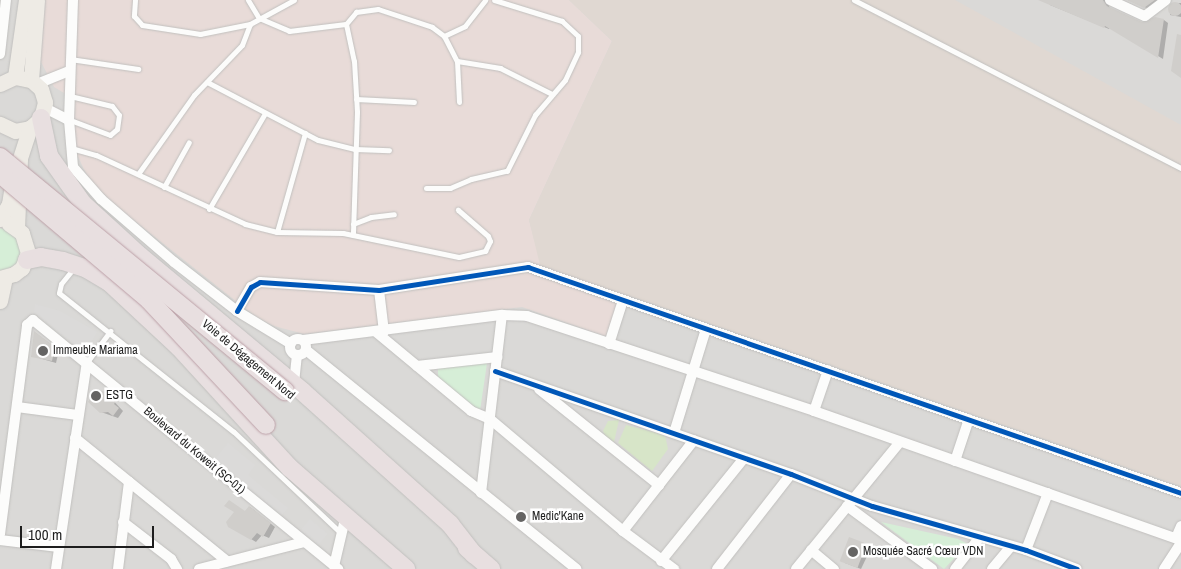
<!DOCTYPE html>
<meta charset="utf-8">
<style>
body{margin:0}
#map{position:relative;width:1181px;height:569px;overflow:hidden;background:#ebe9e6;font-family:"Archivo Narrow",sans-serif}
div>[style]{position:absolute}
[style*='--x']{left:calc(var(--x)*1px);top:calc(var(--y)*1px);width:calc(var(--w)*1px);rotate:calc(var(--a)*1deg)}
.residential>*{inset:0;background:#dad9d7;transform-origin:0 0}
.commercial>*{inset:0;background:#e8dbd8}
.military>*{inset:0;background:#e0d8d2}
.grass>*{inset:0;background:#d7e5c8}
.park>*{inset:0;background:#d6eed7}
.parking>*{inset:0;background:#dbdad9;transform-origin:0 0}
.shadow>*{inset:0;background:#0003}
.building>*{inset:0;background:#d0cecb;transform-origin:0 0}
.round{border-radius:50%}
.roads{filter:drop-shadow(0 0 1px #c1c0be) drop-shadow(0 0 1px #c1c0be)}
.lane>*{height:5px;margin:-2.5px;padding:0 2.5px;transform-origin:2.5px;border-radius:2.5px;background:#fcfcfb}
.street>*{height:10px;margin:-5px;padding:0 5px;transform-origin:5px;border-radius:5px;background:#fcfcfb}
.street>.ring{margin:-5px;padding:0;box-sizing:content-box;background:none;border:10px solid #fcfcfb;border-radius:50%}
.primary>*{height:15px;margin:-7.5px;padding:0 7.5px;transform-origin:7.5px;border-radius:7.5px;background:#eeebe5}
.highway>*{height:18px;margin:-9px;padding:0 9px;transform-origin:9px;border-radius:9px;background:#e8dfe0}
.bridges{filter:drop-shadow(0 0 1px #bca0a7) drop-shadow(0 0 1px #bca0a7)}
.highway-bridge>*{height:18px;margin:-9px;padding:0 9px;transform-origin:9px;border-radius:9px;background:#e8dfe0}
.cycleway>*{height:5px;margin:-2.5px;padding:0 2.5px;transform-origin:2.5px;border-radius:2.5px;background:#0057b8}
.dots>*{width:14px;height:14px;translate:-50% -50%;box-sizing:border-box;border:2px solid #fff;border-radius:50%}
span{translate:-50% -50%;white-space:nowrap;text-align:center;line-height:1.15;-webkit-text-stroke:5px #fff;paint-order:stroke}
.poi-label{font-size:12px;color:#1d1d1d}
.left{translate:0 -50%;text-align:left}
.street-label{font-size:12px;color:#1d1d1d}
.scale{position:absolute;left:20px;top:526px;width:134px;height:22px;box-sizing:border-box;border:2px solid #1d1d1d;border-top:0;padding-left:6px;font-size:15px;line-height:18px;white-space:nowrap;color:#1d1d1d;-webkit-text-stroke:4px #fff;paint-order:stroke}
</style>
<div id="map">
<div class="residential">
<i style="left:0;top:0;width:1181px;height:569px"></i>
</div>
<div class="commercial">
<i style="clip-path:polygon(44px 0,569px 0,612px 41px,529px 220px,541px 265px,630px 296px,613px 339px,522px 307px,304px 334px,274px 326px,256px 317px,93px 188px,71px 142px,69px 96px,54px 87px,40px 60px)"></i>
</div>
<div class="military">
<i style="clip-path:polygon(569px 0,955px 0,1181px 125px,1181px 486px,540px 265px,529px 220px,612px 41px)"></i>
</div>
<div class="grass">
<i style="clip-path:polygon(619px 420px,614px 442px,606px 438px,603px 431px,608px 421px)"></i>
<i style="clip-path:polygon(626px 425px,665px 435px,668px 449px,652px 471px,618px 443px)"></i>
</div>
<div class="park">
<i style="clip-path:polygon(0 228px,17px 233px,24px 259px,0 274px)"></i>
<i style="clip-path:polygon(487px 363px,480px 411px,438px 379px,438px 368px)"></i>
<i style="clip-path:polygon(881px 522px,958px 539px,968px 544px,944px 569px)"></i>
</div>
<div class="parking">
<i style="clip-path:polygon(35px 304px,60px 311px,97px 332px,85px 353px,34px 312px)"></i>
<i style="clip-path:polygon(228px 443px,255px 465px,248px 475px,288px 508px,281px 516px,213px 462px)"></i>
<i style="left:310px;top:519px;width:23px;height:16px;rotate:40deg"></i>
</div>
<div class="shadow">
<i style="clip-path:polygon(1047px 0,1107px 0,1110px 9px,1142px 24px,1164px 20px,1168px 23px,1163px 59px,1110px 27px,1109px 29px,1050px 5px)"></i>
<i style="clip-path:polygon(1128px 0,1161px 0,1149px 9px)"></i>
<i style="clip-path:polygon(1173px 3px,1181px 3px,1181px 17px,1170px 15px)"></i>
<i style="clip-path:polygon(38px 335px,59px 350px,56px 363px,32px 356px)"></i>
<i style="clip-path:polygon(107px 394px,123px 411px,118px 418px,101px 412px)"></i>
<i style="clip-path:polygon(250px 507px,275px 527px,269px 538px,262px 535px,256px 542px,229px 526px)"></i>
<i style="clip-path:polygon(866px 545px,871px 548px,861px 569px,845px 563px)"></i>
</div>
<div class="building">
<i style="clip-path:polygon(1038px 0,1103px 0,1107px 6px,1142px 22px,1155px 17px,1164px 19px,1158px 58px,1105px 26px,1104px 28px)"></i>
<i style="clip-path:polygon(1127px 0,1155px 0,1144px 8px)"></i>
<i class="round" style="left:1168px;top:2px;width:14px;height:14px"></i>
<i style="clip-path:polygon(1177px 34px,1181px 35px,1181px 78px,1171px 71px)"></i>
<i style="clip-path:polygon(34px 331px,55px 347px,52px 361px,31px 357px)"></i>
<i style="clip-path:polygon(96px 389px,108px 393px,116px 401px,114px 404px,119px 408px,113px 416px,108px 412px,100px 413px,88px 402px)"></i>
<i style="clip-path:polygon(229px 500px,245px 511px,249px 506px,271px 523px,263px 537px,257px 533px,251px 540px,228px 527px,226px 522px,234px 512px,224px 506px)"></i>
<i style="left:849px;top:537px;width:19px;height:26px;rotate:21deg"></i>
</div>
<div class="roads">
<div class="lane">
<i style="--x:135;--y:0;--w:16;--a:94"></i>
<i style="--x:134;--y:16;--w:12;--a:48"></i>
<i style="--x:142;--y:25;--w:59;--a:8.8"></i>
<i style="--x:200;--y:34;--w:51;--a:-11.3"></i>
<i style="--x:250;--y:24;--w:50;--a:-28.6"></i>
<i style="--x:248;--y:0;--w:21;--a:59"></i>
<i style="--x:259;--y:18;--w:33;--a:23"></i>
<i style="--x:289;--y:31;--w:57;--a:-7"></i>
<i style="--x:346;--y:24;--w:16;--a:-50"></i>
<i style="--x:356;--y:12;--w:22;--a:-8"></i>
<i style="--x:378;--y:9;--w:57;--a:18.4"></i>
<i style="--x:432;--y:27;--w:15;--a:37"></i>
<i style="--x:444;--y:36;--w:28;--a:63"></i>
<i style="--x:457;--y:61;--w:41;--a:87.2"></i>
<i style="--x:854;--y:0;--w:368;--a:27.2"></i>
<i style="--x:346;--y:24;--w:38;--a:78"></i>
<i style="--x:354;--y:61;--w:51;--a:86.6"></i>
<i style="--x:357;--y:112;--w:123;--a:91.9"></i>
<i style="--x:444;--y:36;--w:23;--a:-25"></i>
<i style="--x:465;--y:26;--w:33;--a:-52"></i>
<i style="--x:70;--y:59;--w:69;--a:8.4"></i>
<i style="--x:457;--y:61;--w:44;--a:9.2"></i>
<i style="--x:500;--y:68;--w:58;--a:26.6"></i>
<i style="--x:207;--y:82;--w:125;--a:27.6"></i>
<i style="--x:318;--y:140;--w:38;--a:14"></i>
<i style="--x:355;--y:149;--w:34;--a:2"></i>
<i style="--x:70;--y:96;--w:43;--a:13.4"></i>
<i style="--x:112;--y:106;--w:11;--a:52"></i>
<i style="--x:119;--y:115;--w:14;--a:98"></i>
<i style="--x:117;--y:129;--w:9;--a:139"></i>
<i style="--x:110;--y:135;--w:43;--a:-159.4"></i>
<i style="--x:356;--y:99;--w:58;--a:3"></i>
<i style="--x:71;--y:148;--w:26;--a:16"></i>
<i style="--x:96;--y:155;--w:164;--a:24.8"></i>
<i style="--x:245;--y:224;--w:33;--a:14"></i>
<i style="--x:277;--y:232;--w:66;--a:0.9"></i>
<i style="--x:343;--y:233;--w:118;--a:11.7"></i>
<i style="--x:459;--y:257;--w:27;--a:-13"></i>
<i style="--x:485;--y:251;--w:11;--a:-63"></i>
<i style="--x:490;--y:241;--w:5;--a:-112"></i>
<i style="--x:488;--y:236;--w:40;--a:-139"></i>
<i style="--x:138;--y:174;--w:97;--a:-54.7"></i>
<i style="--x:194;--y:95;--w:69;--a:-46.2"></i>
<i style="--x:242;--y:45;--w:22;--a:-69"></i>
<i style="--x:164;--y:187;--w:51;--a:-60.9"></i>
<i style="--x:426;--y:188;--w:24;--a:0"></i>
<i style="--x:450;--y:188;--w:23;--a:-23"></i>
<i style="--x:471;--y:179;--w:37;--a:-13"></i>
<i style="--x:507;--y:171;--w:63;--a:-63.4"></i>
<i style="--x:535;--y:115;--w:46;--a:-49.4"></i>
<i style="--x:565;--y:80;--w:31;--a:-65"></i>
<i style="--x:578;--y:52;--w:16;--a:-90"></i>
<i style="--x:578;--y:36;--w:22;--a:-137"></i>
<i style="--x:562;--y:21;--w:71;--a:-162.8"></i>
<i style="--x:209;--y:209;--w:111;--a:-59.7"></i>
<i style="--x:353;--y:224;--w:19;--a:-21"></i>
<i style="--x:371;--y:217;--w:23;--a:-7"></i>
<i style="--x:277;--y:232;--w:103;--a:-74.2"></i>
<i style="--x:73;--y:269;--w:19;--a:129"></i>
<i style="--x:61;--y:284;--w:9;--a:103"></i>
<i style="--x:59;--y:293;--w:223;--a:38.5"></i>
<i style="--x:234;--y:432;--w:149;--a:43.4"></i>
<i style="--x:87;--y:362;--w:39;--a:-53"></i>
</div>
<div class="street">
<i style="--x:73;--y:0;--w:120;--a:91.9"></i>
<i style="--x:69;--y:120;--w:47;--a:85.1"></i>
<i style="--x:73;--y:167;--w:43;--a:48.8"></i>
<i style="--x:101;--y:199;--w:96;--a:40.8"></i>
<i style="--x:174;--y:262;--w:80;--a:37.9"></i>
<i style="--x:237;--y:311;--w:63;--a:31.4"></i>
<i style="--x:1110;--y:0;--w:38;--a:25"></i>
<i style="--x:1145;--y:16;--w:26;--a:-37"></i>
<i style="--x:0;--y:54;--w:54;--a:-83.7"></i>
<i style="--x:37;--y:84;--w:35;--a:-22"></i>
<i style="--x:45;--y:108;--w:27;--a:27"></i>
<i style="--x:379;--y:290;--w:42;--a:83.2"></i>
<i style="--x:237;--y:311;--w:28;--a:-60"></i>
<i style="--x:251;--y:287;--w:10;--a:-29"></i>
<i style="--x:260;--y:282;--w:119;--a:3.8"></i>
<i style="--x:379;--y:290;--w:151;--a:-8.8"></i>
<i style="--x:528;--y:267;--w:691;--a:19.09"></i>
<i style="--x:376;--y:332;--w:124;--a:39.7"></i>
<i style="--x:471;--y:411;--w:21;--a:23"></i>
<i style="--x:490;--y:419;--w:174;--a:40.1"></i>
<i style="--x:623;--y:531;--w:64;--a:36.7"></i>
<i class="ring" style="left:290px;top:339px;width:6px;height:6px"></i>
<i style="--x:303;--y:340;--w:201;--a:-7.2"></i>
<i style="--x:502;--y:315;--w:25;--a:2"></i>
<i style="--x:527;--y:316;--w:302;--a:18.3"></i>
<i style="--x:814;--y:411;--w:389;--a:19.4"></i>
<i style="--x:609;--y:344;--w:46;--a:-72.3"></i>
<i style="--x:306;--y:350;--w:348;--a:39"></i>
<i style="--x:417;--y:366;--w:81;--a:-6.4"></i>
<i style="--x:495;--y:371;--w:313;--a:19.2"></i>
<i style="--x:791;--y:474;--w:87;--a:21.6"></i>
<i style="--x:872;--y:506;--w:160;--a:15.9"></i>
<i style="--x:1026;--y:550;--w:54;--a:20.4"></i>
<i style="--x:294;--y:383;--w:28;--a:-84"></i>
<i style="--x:539;--y:389;--w:154;--a:38.7"></i>
<i style="--x:17;--y:407;--w:61;--a:7.6"></i>
<i style="--x:814;--y:411;--w:43;--a:-71.1"></i>
<i style="--x:674;--y:433;--w:109;--a:-72.9"></i>
<i style="--x:75;--y:438;--w:196;--a:39"></i>
<i style="--x:955;--y:461;--w:44;--a:-71.6"></i>
<i style="--x:481;--y:493;--w:179;--a:-83.3"></i>
<i style="--x:847;--y:506;--w:106;--a:36.5"></i>
<i style="--x:123;--y:522;--w:61;--a:37.6"></i>
<i style="--x:171;--y:559;--w:12;--a:59"></i>
<i style="--x:623;--y:531;--w:115;--a:-52"></i>
<i style="--x:0;--y:534;--w:211;--a:-82.6"></i>
<i style="--x:27;--y:325;--w:8;--a:-40"></i>
<i style="--x:33;--y:320;--w:394;--a:39.2"></i>
<i style="--x:1176;--y:538;--w:13;--a:-67"></i>
<i style="--x:0;--y:540;--w:59;--a:6.8"></i>
<i style="--x:811;--y:550;--w:30;--a:40"></i>
<i style="--x:1026;--y:550;--w:61;--a:-68.9"></i>
<i style="--x:661;--y:561;--w:132;--a:-51.1"></i>
<i style="--x:334;--y:566;--w:48;--a:-76.8"></i>
<i style="--x:56;--y:569;--w:209;--a:-81.5"></i>
<i style="--x:118;--y:569;--w:88;--a:-82.8"></i>
<i style="--x:199;--y:569;--w:108;--a:-14.4"></i>
<i style="--x:717;--y:569;--w:120;--a:-52.1"></i>
<i style="--x:796;--y:569;--w:164;--a:-50.7"></i>
<i style="--x:955;--y:569;--w:41;--a:-52"></i>
<i style="--x:992;--y:569;--w:30;--a:-50"></i>
<i style="--x:1164;--y:569;--w:31;--a:-57"></i>
</div>
<div class="primary">
<i style="--x:15;--y:77;--w:78;--a:-81.9"></i>
<i style="--x:31;--y:80;--w:80;--a:-85.7"></i>
<i style="--x:0;--y:84;--w:17;--a:-25"></i>
<i style="--x:15;--y:77;--w:16;--a:11"></i>
<i style="--x:31;--y:80;--w:13;--a:42"></i>
<i style="--x:41;--y:89;--w:14;--a:73"></i>
<i style="--x:45;--y:102;--w:16;--a:104"></i>
<i style="--x:41;--y:118;--w:15;--a:138"></i>
<i style="--x:30;--y:128;--w:15;--a:169"></i>
<i style="--x:15;--y:131;--w:17;--a:-155"></i>
<i style="--x:0;--y:219;--w:17;--a:-59"></i>
<i style="--x:9;--y:204;--w:12;--a:-81"></i>
<i style="--x:17;--y:228;--w:70;--a:-87.5"></i>
<i style="--x:20;--y:158;--w:32;--a:-72"></i>
<i style="--x:0;--y:278;--w:15;--a:-16"></i>
<i style="--x:14;--y:274;--w:10;--a:-37"></i>
<i style="--x:22;--y:268;--w:16;--a:-68"></i>
<i style="--x:28;--y:253;--w:21;--a:-107"></i>
<i style="--x:22;--y:233;--w:16;--a:-145"></i>
<i style="--x:0;--y:301;--w:24;--a:-78"></i>
</div>
<div class="highway">
<i style="--x:41;--y:118;--w:39;--a:78"></i>
<i style="--x:49;--y:156;--w:59;--a:54.7"></i>
<i style="--x:83;--y:204;--w:77;--a:42.4"></i>
<i style="--x:140;--y:256;--w:212;--a:39.8"></i>
<i style="--x:303;--y:392;--w:198;--a:41.9"></i>
<i style="--x:450;--y:524;--w:39;--a:52"></i>
<i style="--x:27;--y:260;--w:14;--a:-12"></i>
<i style="--x:41;--y:257;--w:22;--a:10"></i>
<i style="--x:63;--y:261;--w:25;--a:18"></i>
<i style="--x:87;--y:269;--w:26;--a:31"></i>
<i style="--x:109;--y:282;--w:96;--a:42.9"></i>
<i style="--x:179;--y:347;--w:164;--a:47.5"></i>
<i style="--x:290;--y:468;--w:154;--a:41"></i>
<i style="--x:467;--y:548;--w:32;--a:41"></i>
</div>
</div>
<div class="bridges">
<div class="highway-bridge">
<i style="--x:0;--y:157;--w:369;--a:39.4"></i>
<i style="--x:0;--y:174;--w:195;--a:40.2"></i>
<i style="--x:149;--y:300;--w:171;--a:46.9"></i>
</div>
</div>
<div class="cycleway">
<i style="--x:237;--y:311;--w:28;--a:-60"></i>
<i style="--x:251;--y:287;--w:10;--a:-29"></i>
<i style="--x:260;--y:282;--w:119;--a:3.8"></i>
<i style="--x:379;--y:290;--w:151;--a:-8.8"></i>
<i style="--x:528;--y:267;--w:691;--a:19.09"></i>
<i style="--x:495;--y:371;--w:313;--a:19.2"></i>
<i style="--x:791;--y:474;--w:87;--a:21.6"></i>
<i style="--x:872;--y:506;--w:160;--a:15.9"></i>
<i style="--x:1026;--y:550;--w:54;--a:20.4"></i>
</div>
<div class="dots">
<i style="left:43px;top:351px;background:#656463"></i>
<i style="left:96px;top:396px;background:#656463"></i>
<i style="left:521px;top:517px;background:#656463"></i>
<i style="left:853px;top:552px;background:#656463"></i>
</div>
<div class="poi-label">
<span class="left" style="left:53px;top:351px">Immeuble Mariama</span>
<span class="left" style="left:106px;top:396px">ESTG</span>
<span class="left" style="left:532px;top:517px">Medic'Kane</span>
<span class="left" style="left:863px;top:552px">Mosquée Sacré Cœur VDN</span>
</div>
<div class="street-label">
<span style="left:248px;top:360px;rotate:40deg">Voie de Dégagement Nord</span>
<span style="left:194px;top:451px;rotate:40deg">Boulevard du Koweit (SC-01)</span>
</div>
<div class="scale">100 m</div>
</div>
